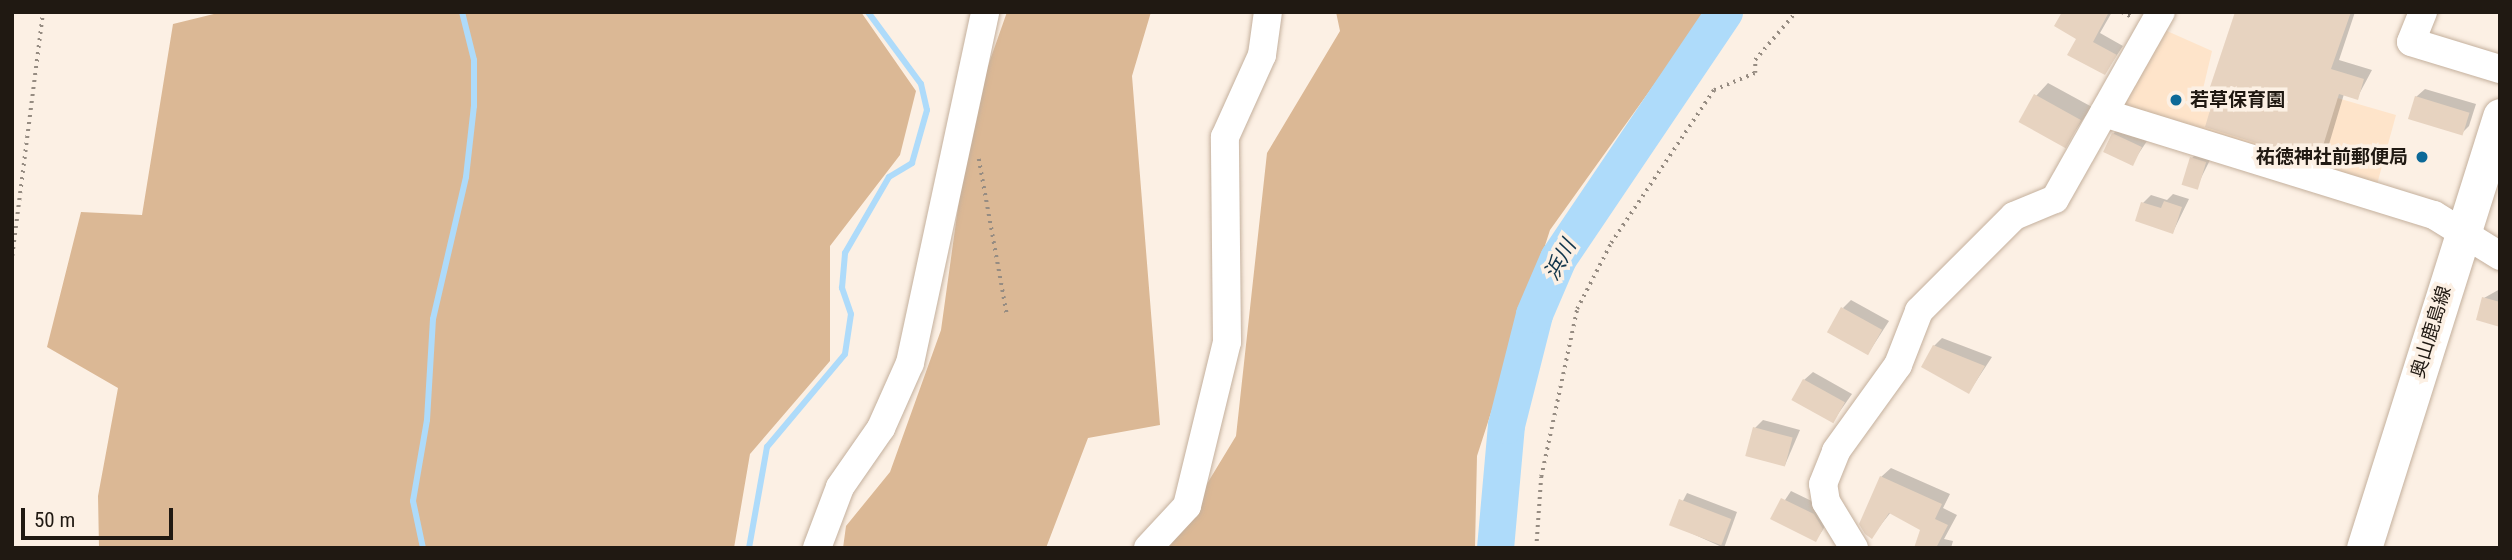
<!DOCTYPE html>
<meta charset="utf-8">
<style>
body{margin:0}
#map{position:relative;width:2512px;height:560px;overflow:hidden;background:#fcf0e4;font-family:"Roboto Condensed","Noto Sans JP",sans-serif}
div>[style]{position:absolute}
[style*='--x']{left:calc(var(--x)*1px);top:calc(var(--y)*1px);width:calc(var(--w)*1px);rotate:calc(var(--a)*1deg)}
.built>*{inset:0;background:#fee4ca}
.green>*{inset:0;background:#dbb895}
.shadow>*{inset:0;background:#0003}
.stream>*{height:6px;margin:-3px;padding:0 3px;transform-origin:3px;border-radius:3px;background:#aedbfa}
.river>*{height:37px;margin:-18.5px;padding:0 18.5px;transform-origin:18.5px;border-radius:18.5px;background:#aedbfa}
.building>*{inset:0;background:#e7d3c0;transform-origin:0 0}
.path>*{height:3.5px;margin-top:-1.75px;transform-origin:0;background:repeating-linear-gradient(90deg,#968c82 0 2px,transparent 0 7px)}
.roads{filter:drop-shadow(0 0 2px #c4b09d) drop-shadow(0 0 2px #c4b09d)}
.minor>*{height:28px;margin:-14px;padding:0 14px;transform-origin:14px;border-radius:14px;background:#fff}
.major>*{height:35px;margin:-17.5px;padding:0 17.5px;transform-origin:17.5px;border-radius:17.5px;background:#fff}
.dots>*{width:19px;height:19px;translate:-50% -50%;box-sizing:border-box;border:4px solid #fcf0e4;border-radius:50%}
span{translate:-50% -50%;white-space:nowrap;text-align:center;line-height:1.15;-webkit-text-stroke:7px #fcf0e4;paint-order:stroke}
.poi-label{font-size:19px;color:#201912;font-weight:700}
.left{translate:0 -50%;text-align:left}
.right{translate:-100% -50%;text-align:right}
.street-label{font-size:19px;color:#201912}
.water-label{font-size:21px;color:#11354b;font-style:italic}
.frame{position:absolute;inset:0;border:14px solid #201912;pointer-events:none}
.scale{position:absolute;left:21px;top:508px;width:152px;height:32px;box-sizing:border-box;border:4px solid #201912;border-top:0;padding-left:9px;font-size:21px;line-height:24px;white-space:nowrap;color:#201912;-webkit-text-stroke:5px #fcf0e4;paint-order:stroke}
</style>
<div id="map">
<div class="built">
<i style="clip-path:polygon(2158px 27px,2212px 51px,2203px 89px,2278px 115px,2289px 84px,2396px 115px,2376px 188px,2111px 111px)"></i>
</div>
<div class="green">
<i style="clip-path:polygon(222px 12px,861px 12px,916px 91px,900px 155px,830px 246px,830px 361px,750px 454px,734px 548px,99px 548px,98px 496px,118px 388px,47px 347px,81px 212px,142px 215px,173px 24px)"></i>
<i style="clip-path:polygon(1007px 12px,1151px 12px,1132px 76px,1160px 425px,1088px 438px,1046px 548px,843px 548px,846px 526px,890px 472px,941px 330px,971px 114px)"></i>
<i style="clip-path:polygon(1336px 12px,1706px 12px,1550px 230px,1477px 456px,1475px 548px,1168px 548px,1236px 436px,1267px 153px,1340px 31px)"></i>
</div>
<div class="shadow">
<i style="clip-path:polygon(2064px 12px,2112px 12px,2100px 33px,2123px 46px,2105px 73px)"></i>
<i style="clip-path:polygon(2237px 12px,2355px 12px,2339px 60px,2372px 70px,2357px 98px,2344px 94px,2327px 151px,2318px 160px)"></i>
<i style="clip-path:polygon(2048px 83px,2092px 107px,2065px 145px,2036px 96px)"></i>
<i style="clip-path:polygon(2425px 89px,2476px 104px,2469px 126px,2461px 134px,2416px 97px)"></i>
<i style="clip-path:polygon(2121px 126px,2149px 138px,2131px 165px,2113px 134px)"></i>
<i style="clip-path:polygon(2200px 150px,2213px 154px,2196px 188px,2192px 158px)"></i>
<i style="clip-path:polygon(2173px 194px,2189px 199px,2173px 232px,2143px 203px,2151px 195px,2167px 200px)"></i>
<i style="clip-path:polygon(2500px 289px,2500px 326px,2484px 298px)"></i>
<i style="clip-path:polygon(1851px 300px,1889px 321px,1869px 352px,1843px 308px)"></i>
<i style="clip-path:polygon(1942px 338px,1992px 357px,1969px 392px,1934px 346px)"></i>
<i style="clip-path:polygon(1813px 372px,1852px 394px,1833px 421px,1804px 380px)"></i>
<i style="clip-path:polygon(1763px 420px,1800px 430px,1785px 465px,1755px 428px)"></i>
<i style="clip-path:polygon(1891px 468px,1950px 494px,1943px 508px,1957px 515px,1944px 539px,1953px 541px,1951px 548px,1916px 548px,1923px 529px,1891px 512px,1872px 536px,1881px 477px)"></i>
<i style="clip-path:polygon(1791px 491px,1822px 506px,1830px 519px,1816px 540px,1773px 518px)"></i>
<i style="clip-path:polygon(1687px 493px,1737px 512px,1724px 548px,1671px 524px)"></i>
</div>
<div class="stream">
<i style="--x:423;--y:548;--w:48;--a:-102"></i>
<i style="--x:413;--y:501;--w:82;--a:-80.2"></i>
<i style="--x:427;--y:420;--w:101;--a:-86.6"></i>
<i style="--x:433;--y:319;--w:146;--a:-76.9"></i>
<i style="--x:466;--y:177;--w:71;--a:-83.6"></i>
<i style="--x:474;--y:106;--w:46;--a:-90"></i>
<i style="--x:474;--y:60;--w:49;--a:-104"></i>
<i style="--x:749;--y:548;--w:103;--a:-79.9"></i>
<i style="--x:767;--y:447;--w:121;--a:-50"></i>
<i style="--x:845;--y:354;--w:40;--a:-81.5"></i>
<i style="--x:851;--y:314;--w:28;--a:-109"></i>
<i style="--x:842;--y:288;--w:35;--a:-85"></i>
<i style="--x:845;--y:253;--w:88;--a:-59.9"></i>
<i style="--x:889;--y:177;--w:27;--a:-31"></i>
<i style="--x:912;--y:163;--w:55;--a:-74.2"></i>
<i style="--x:927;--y:110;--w:27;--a:-103"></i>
<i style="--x:921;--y:84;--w:89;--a:-126.4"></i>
</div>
<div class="river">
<i style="--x:1495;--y:548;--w:123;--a:-84.9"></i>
<i style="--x:1506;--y:425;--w:114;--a:-75.8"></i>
<i style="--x:1534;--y:314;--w:61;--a:-66.8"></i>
<i style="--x:1558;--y:258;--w:297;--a:-56"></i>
</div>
<div class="building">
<i style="clip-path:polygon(2062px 12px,2109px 12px,2093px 42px,2117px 55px,2105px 75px,2067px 55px,2076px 39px,2054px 26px)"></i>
<i style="clip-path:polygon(2235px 12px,2351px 12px,2331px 69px,2364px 79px,2358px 100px,2339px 94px,2318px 162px,2205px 127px,2216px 90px,2210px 87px)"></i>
<i style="left:2034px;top:94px;width:54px;height:32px;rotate:29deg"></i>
<i style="left:2415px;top:96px;width:57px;height:24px;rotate:17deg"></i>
<i style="left:2112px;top:133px;width:33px;height:21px;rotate:25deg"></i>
<i style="left:2190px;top:157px;width:17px;height:29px;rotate:17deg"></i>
<i style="clip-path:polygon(2164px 201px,2182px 207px,2173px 234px,2135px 221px,2141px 202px,2161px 208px)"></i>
<i style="clip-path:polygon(2482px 297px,2500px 302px,2500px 327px,2476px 320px)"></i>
<i style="left:1841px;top:307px;width:47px;height:29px;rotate:29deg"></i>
<i style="clip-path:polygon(1933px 345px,1985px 366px,1969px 394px,1921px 367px)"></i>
<i style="left:1803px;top:379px;width:48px;height:24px;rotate:29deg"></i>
<i style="left:1753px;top:427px;width:41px;height:30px;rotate:15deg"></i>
<i style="clip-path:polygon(1880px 476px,1942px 504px,1935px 519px,1948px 525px,1936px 548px,1914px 548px,1920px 530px,1889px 513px,1872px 539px,1865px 534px,1859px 524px)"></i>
<i style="clip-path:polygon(1781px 498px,1814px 514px,1823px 529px,1816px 542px,1770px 519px)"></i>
<i style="left:1679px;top:499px;width:56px;height:28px;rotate:21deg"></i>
</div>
<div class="path">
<i style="--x:2122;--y:12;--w:11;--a:27"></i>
<i style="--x:979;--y:159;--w:158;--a:79.8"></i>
<i style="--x:12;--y:256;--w:246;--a:-82.8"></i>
<i style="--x:1536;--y:548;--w:71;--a:-86"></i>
<i style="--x:1541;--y:477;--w:172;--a:-77.9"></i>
<i style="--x:1577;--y:309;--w:74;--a:-62.7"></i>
<i style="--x:1611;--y:243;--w:184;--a:-56.1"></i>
<i style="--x:1714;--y:90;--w:44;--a:-22.5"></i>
<i style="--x:1755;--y:73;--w:13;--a:-90"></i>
<i style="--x:1755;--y:60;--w:63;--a:-49.5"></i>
</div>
<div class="roads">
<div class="minor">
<i style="--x:2423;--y:12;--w:32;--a:112"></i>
<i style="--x:2411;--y:42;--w:93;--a:16.9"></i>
<i style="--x:2104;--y:113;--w:345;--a:17.2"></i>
<i style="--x:2434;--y:215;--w:78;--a:31.8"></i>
<i style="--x:817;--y:548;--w:65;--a:-69.3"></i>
<i style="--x:840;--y:487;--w:72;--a:-55.2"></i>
<i style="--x:881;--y:428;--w:71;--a:-66"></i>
<i style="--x:910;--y:363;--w:359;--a:-77.9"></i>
<i style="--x:1148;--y:548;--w:57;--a:-47.1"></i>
<i style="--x:1187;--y:506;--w:169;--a:-76.3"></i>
<i style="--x:1227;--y:342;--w:205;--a:-90.6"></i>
<i style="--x:1225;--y:137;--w:90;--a:-65.7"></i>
<i style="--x:1262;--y:55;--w:43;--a:-82.1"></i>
<i style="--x:1854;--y:548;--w:54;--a:-121.3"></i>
<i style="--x:1826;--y:502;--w:18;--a:-99"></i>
<i style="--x:1823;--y:484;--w:35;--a:-68"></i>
<i style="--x:1836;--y:451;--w:106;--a:-54.2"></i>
<i style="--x:1898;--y:365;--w:58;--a:-68.7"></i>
<i style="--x:1919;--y:311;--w:134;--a:-45"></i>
<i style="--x:2014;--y:216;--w:44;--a:-22.5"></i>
<i style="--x:2055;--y:199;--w:215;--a:-60.5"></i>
</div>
<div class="major">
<i style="--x:2364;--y:548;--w:453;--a:-72.5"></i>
</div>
</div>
<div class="dots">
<i style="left:2176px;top:100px;background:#0c6998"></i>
<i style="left:2422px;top:157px;background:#0c6998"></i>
</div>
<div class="poi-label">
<span class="left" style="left:2190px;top:100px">若草保育園</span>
<span class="right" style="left:2408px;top:157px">祐徳神社前郵便局</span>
</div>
<div class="street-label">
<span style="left:2431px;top:332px;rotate:-73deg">奥山鹿島線</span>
</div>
<div class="water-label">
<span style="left:1560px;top:260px;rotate:-61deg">浜川</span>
</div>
<div class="frame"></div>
<div class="scale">50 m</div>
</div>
